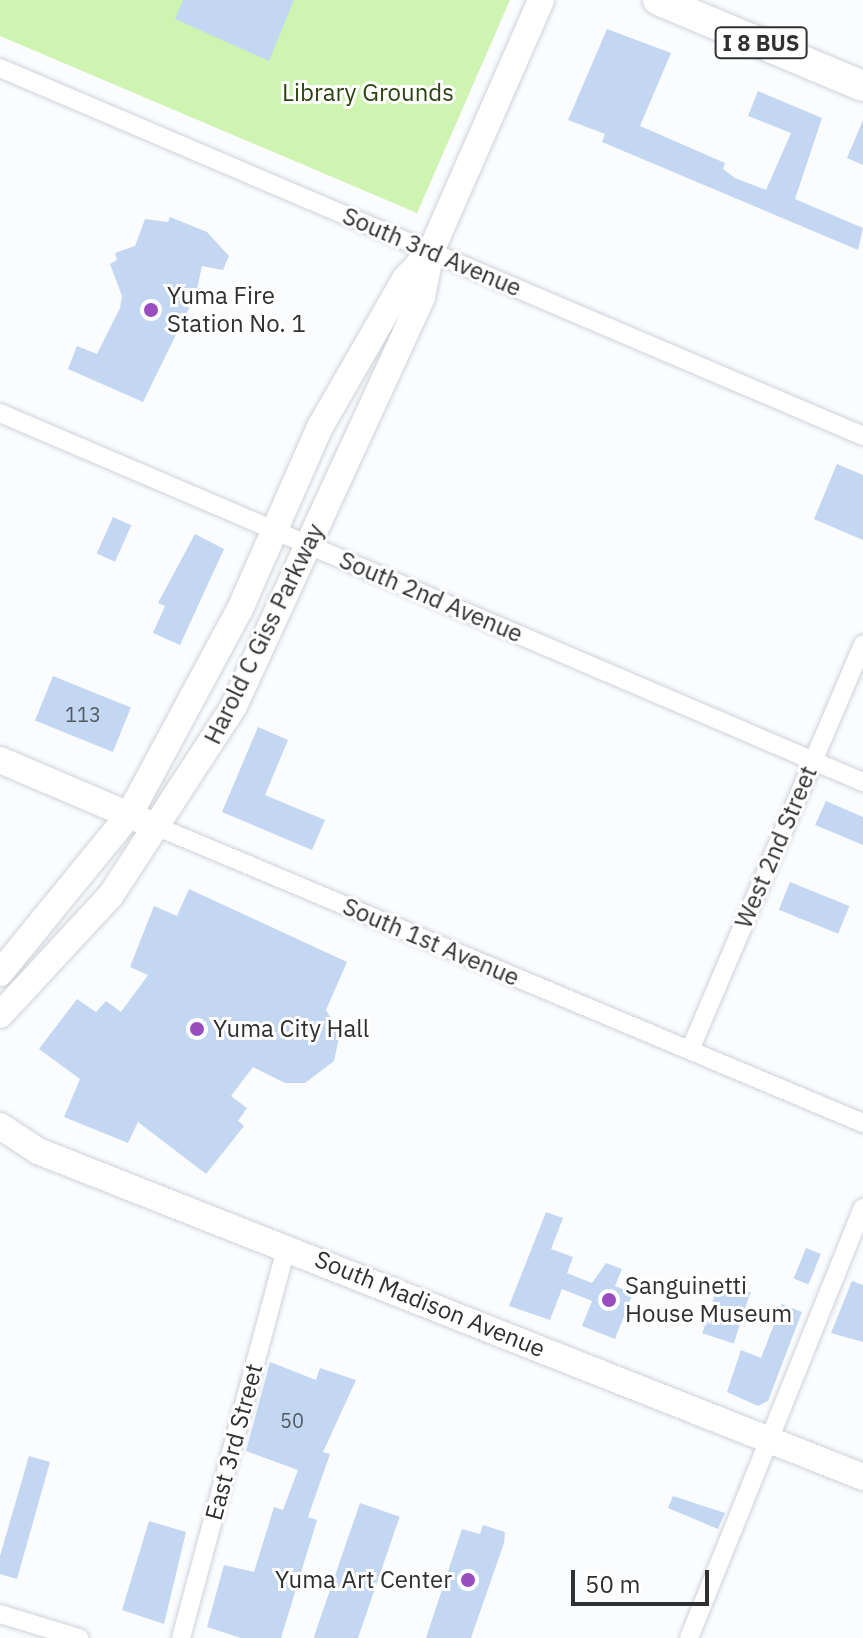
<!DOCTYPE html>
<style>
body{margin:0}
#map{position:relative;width:863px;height:1638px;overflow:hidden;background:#fafcfe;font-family:"IBM Plex Sans",sans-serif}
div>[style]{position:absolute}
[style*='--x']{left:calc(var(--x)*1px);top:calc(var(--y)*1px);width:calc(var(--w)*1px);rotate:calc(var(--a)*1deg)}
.green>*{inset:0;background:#cff4b1}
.building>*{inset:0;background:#c3d7f2;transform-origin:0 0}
.roads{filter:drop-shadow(0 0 2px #ced2d8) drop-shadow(0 0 2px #ced2d8)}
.street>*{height:18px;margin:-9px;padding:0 9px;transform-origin:9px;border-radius:9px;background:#fff}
.secondary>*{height:26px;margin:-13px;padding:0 13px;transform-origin:13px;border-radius:13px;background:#fff}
.primary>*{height:30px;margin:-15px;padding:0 15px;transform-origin:15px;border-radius:15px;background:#fff}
.dots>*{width:22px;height:22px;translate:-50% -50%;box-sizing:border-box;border:4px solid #fff;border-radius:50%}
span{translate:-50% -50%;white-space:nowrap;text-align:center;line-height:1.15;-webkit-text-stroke:6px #fff;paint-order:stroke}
.number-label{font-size:20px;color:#535a62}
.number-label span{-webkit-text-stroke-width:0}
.shield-label span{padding:2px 6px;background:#fff;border:2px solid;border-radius:6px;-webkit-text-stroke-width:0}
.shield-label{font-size:22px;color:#2e3032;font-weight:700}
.park-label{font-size:24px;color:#2b440f}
.street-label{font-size:24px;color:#2e3032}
.poi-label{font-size:24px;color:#2e3032}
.left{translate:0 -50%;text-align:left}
.right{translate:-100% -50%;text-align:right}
.scale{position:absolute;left:571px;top:1570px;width:138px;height:36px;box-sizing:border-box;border:4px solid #2e3032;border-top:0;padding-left:10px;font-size:24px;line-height:28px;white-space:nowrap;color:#2e3032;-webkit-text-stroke:6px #fff;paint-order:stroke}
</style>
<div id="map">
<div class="green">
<i style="clip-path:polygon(0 0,510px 0,417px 213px,0 36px)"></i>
</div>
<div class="building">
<i style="clip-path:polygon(183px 0,294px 0,269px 61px,175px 19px)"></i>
<i style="clip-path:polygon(607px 29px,671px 53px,640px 126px,725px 163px,723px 169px,735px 178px,766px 190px,791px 133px,748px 116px,758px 91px,822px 118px,795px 199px,863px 228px,858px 250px,602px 142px,605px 134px,568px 120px)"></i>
<i style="clip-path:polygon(863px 120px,863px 165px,847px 158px)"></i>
<i style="clip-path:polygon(170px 217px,207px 232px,229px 256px,223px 270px,202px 266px,196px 294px,143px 402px,68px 369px,77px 346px,97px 354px,120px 308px,122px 296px,110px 264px,117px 260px,115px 253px,135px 246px,145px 219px,168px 222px)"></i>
<i style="clip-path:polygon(837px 464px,863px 475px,863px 540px,814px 519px)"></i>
<i style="left:113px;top:517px;width:20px;height:40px;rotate:24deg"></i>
<i style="clip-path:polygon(195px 534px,224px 549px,180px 645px,153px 633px,165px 606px,158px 603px)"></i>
<i style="left:53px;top:676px;width:84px;height:48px;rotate:22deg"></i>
<i style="clip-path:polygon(258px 727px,288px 740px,265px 795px,325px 820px,312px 850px,222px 812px)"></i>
<i style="clip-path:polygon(826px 801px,863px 817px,863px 845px,815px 825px)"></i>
<i style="left:790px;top:882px;width:64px;height:30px;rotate:22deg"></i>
<i style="clip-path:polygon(189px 889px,347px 962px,326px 1010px,340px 1033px,334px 1061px,305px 1083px,285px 1083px,253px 1067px,231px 1096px,247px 1108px,238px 1121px,244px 1126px,206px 1174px,138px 1122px,128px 1143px,64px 1117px,80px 1079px,39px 1049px,77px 999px,96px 1012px,106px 1001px,121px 1012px,148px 975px,130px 967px,154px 906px,177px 916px)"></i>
<i style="clip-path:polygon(546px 1212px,563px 1218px,551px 1249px,573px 1257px,567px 1273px,592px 1283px,606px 1263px,622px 1269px,615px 1286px,633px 1293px,615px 1339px,582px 1326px,592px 1301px,562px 1289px,550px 1320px,509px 1306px)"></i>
<i style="left:806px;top:1248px;width:16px;height:33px;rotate:22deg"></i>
<i style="clip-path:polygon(852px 1281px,863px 1285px,863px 1342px,831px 1333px)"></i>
<i style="left:719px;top:1282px;width:33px;height:54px;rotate:18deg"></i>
<i style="clip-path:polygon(782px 1304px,802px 1312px,768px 1401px,758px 1406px,727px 1392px,741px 1350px,761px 1358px)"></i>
<i style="clip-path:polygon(270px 1362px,316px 1380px,320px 1368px,356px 1380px,323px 1452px,330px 1454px,308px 1517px,317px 1520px,281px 1638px,241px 1638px,207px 1627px,224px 1565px,254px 1572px,274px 1507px,283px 1510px,298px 1470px,246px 1451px)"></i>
<i style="clip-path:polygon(29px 1456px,50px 1462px,17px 1579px,0 1574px,0 1556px)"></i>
<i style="clip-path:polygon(673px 1496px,725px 1513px,718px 1529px,668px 1508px)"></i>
<i style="left:360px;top:1503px;width:42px;height:142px;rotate:19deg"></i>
<i style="clip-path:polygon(149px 1521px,186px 1532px,164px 1624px,122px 1610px)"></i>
<i style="clip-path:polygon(483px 1525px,505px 1532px,504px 1543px,471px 1638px,426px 1638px,462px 1529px,480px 1534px)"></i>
</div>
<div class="roads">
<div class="street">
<i style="--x:0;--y:68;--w:938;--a:23.09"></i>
<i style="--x:0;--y:413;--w:939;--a:23.15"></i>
<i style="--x:158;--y:827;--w:765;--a:22.78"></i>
<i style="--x:690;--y:1050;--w:441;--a:-66.9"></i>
<i style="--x:0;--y:1614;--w:83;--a:16.9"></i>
<i style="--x:181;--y:1638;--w:406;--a:-74.9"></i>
<i style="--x:689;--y:1638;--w:464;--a:-68"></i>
</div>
<div class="secondary">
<i style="--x:0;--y:760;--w:155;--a:23.1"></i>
<i style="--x:0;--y:973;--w:204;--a:-50.8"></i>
<i style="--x:129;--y:815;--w:234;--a:-61.7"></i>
<i style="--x:240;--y:609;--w:199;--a:-66.3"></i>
<i style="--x:320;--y:427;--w:171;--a:-60.1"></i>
<i style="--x:405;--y:279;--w:38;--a:-47"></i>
<i style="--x:0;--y:1015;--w:163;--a:-47.2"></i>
<i style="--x:111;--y:895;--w:225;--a:-56.9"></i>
<i style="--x:234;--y:706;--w:450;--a:-65.3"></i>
<i style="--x:422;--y:297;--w:47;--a:-78.9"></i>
<i style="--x:431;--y:251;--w:274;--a:-66.3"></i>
<i style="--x:0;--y:1126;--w:45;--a:33.3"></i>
<i style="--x:38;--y:1151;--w:887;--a:21.56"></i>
</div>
<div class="primary">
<i style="--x:658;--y:0;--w:222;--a:22.8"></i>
</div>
</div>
<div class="dots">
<i style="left:151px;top:310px;background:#994dbf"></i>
<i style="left:197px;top:1029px;background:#994dbf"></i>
<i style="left:609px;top:1300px;background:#994dbf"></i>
<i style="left:468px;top:1580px;background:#994dbf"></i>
</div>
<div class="number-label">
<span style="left:83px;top:714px">113</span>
<span style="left:292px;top:1420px">50</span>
</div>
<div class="shield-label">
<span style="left:761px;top:43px">I 8 BUS</span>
</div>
<div class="park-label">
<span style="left:368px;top:93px">Library Grounds</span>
</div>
<div class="street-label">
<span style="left:432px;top:252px;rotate:23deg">South 3rd Avenue</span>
<span style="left:431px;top:597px;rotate:23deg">South 2nd Avenue</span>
<span style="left:264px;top:634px;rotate:-64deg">Harold C Giss Parkway</span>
<span style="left:776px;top:847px;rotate:-67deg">West 2nd Street</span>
<span style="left:431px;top:942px;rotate:23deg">South 1st Avenue</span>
<span style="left:430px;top:1304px;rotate:22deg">South Madison Avenue</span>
<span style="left:234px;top:1442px;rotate:-75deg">East 3rd Street</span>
</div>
<div class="poi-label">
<span class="left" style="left:167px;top:310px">Yuma Fire<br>Station No. 1</span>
<span class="left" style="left:213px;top:1029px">Yuma City Hall</span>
<span class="left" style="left:625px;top:1300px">Sanguinetti<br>House Museum</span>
<span class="right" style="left:452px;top:1580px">Yuma Art Center</span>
</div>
<div class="scale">50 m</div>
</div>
